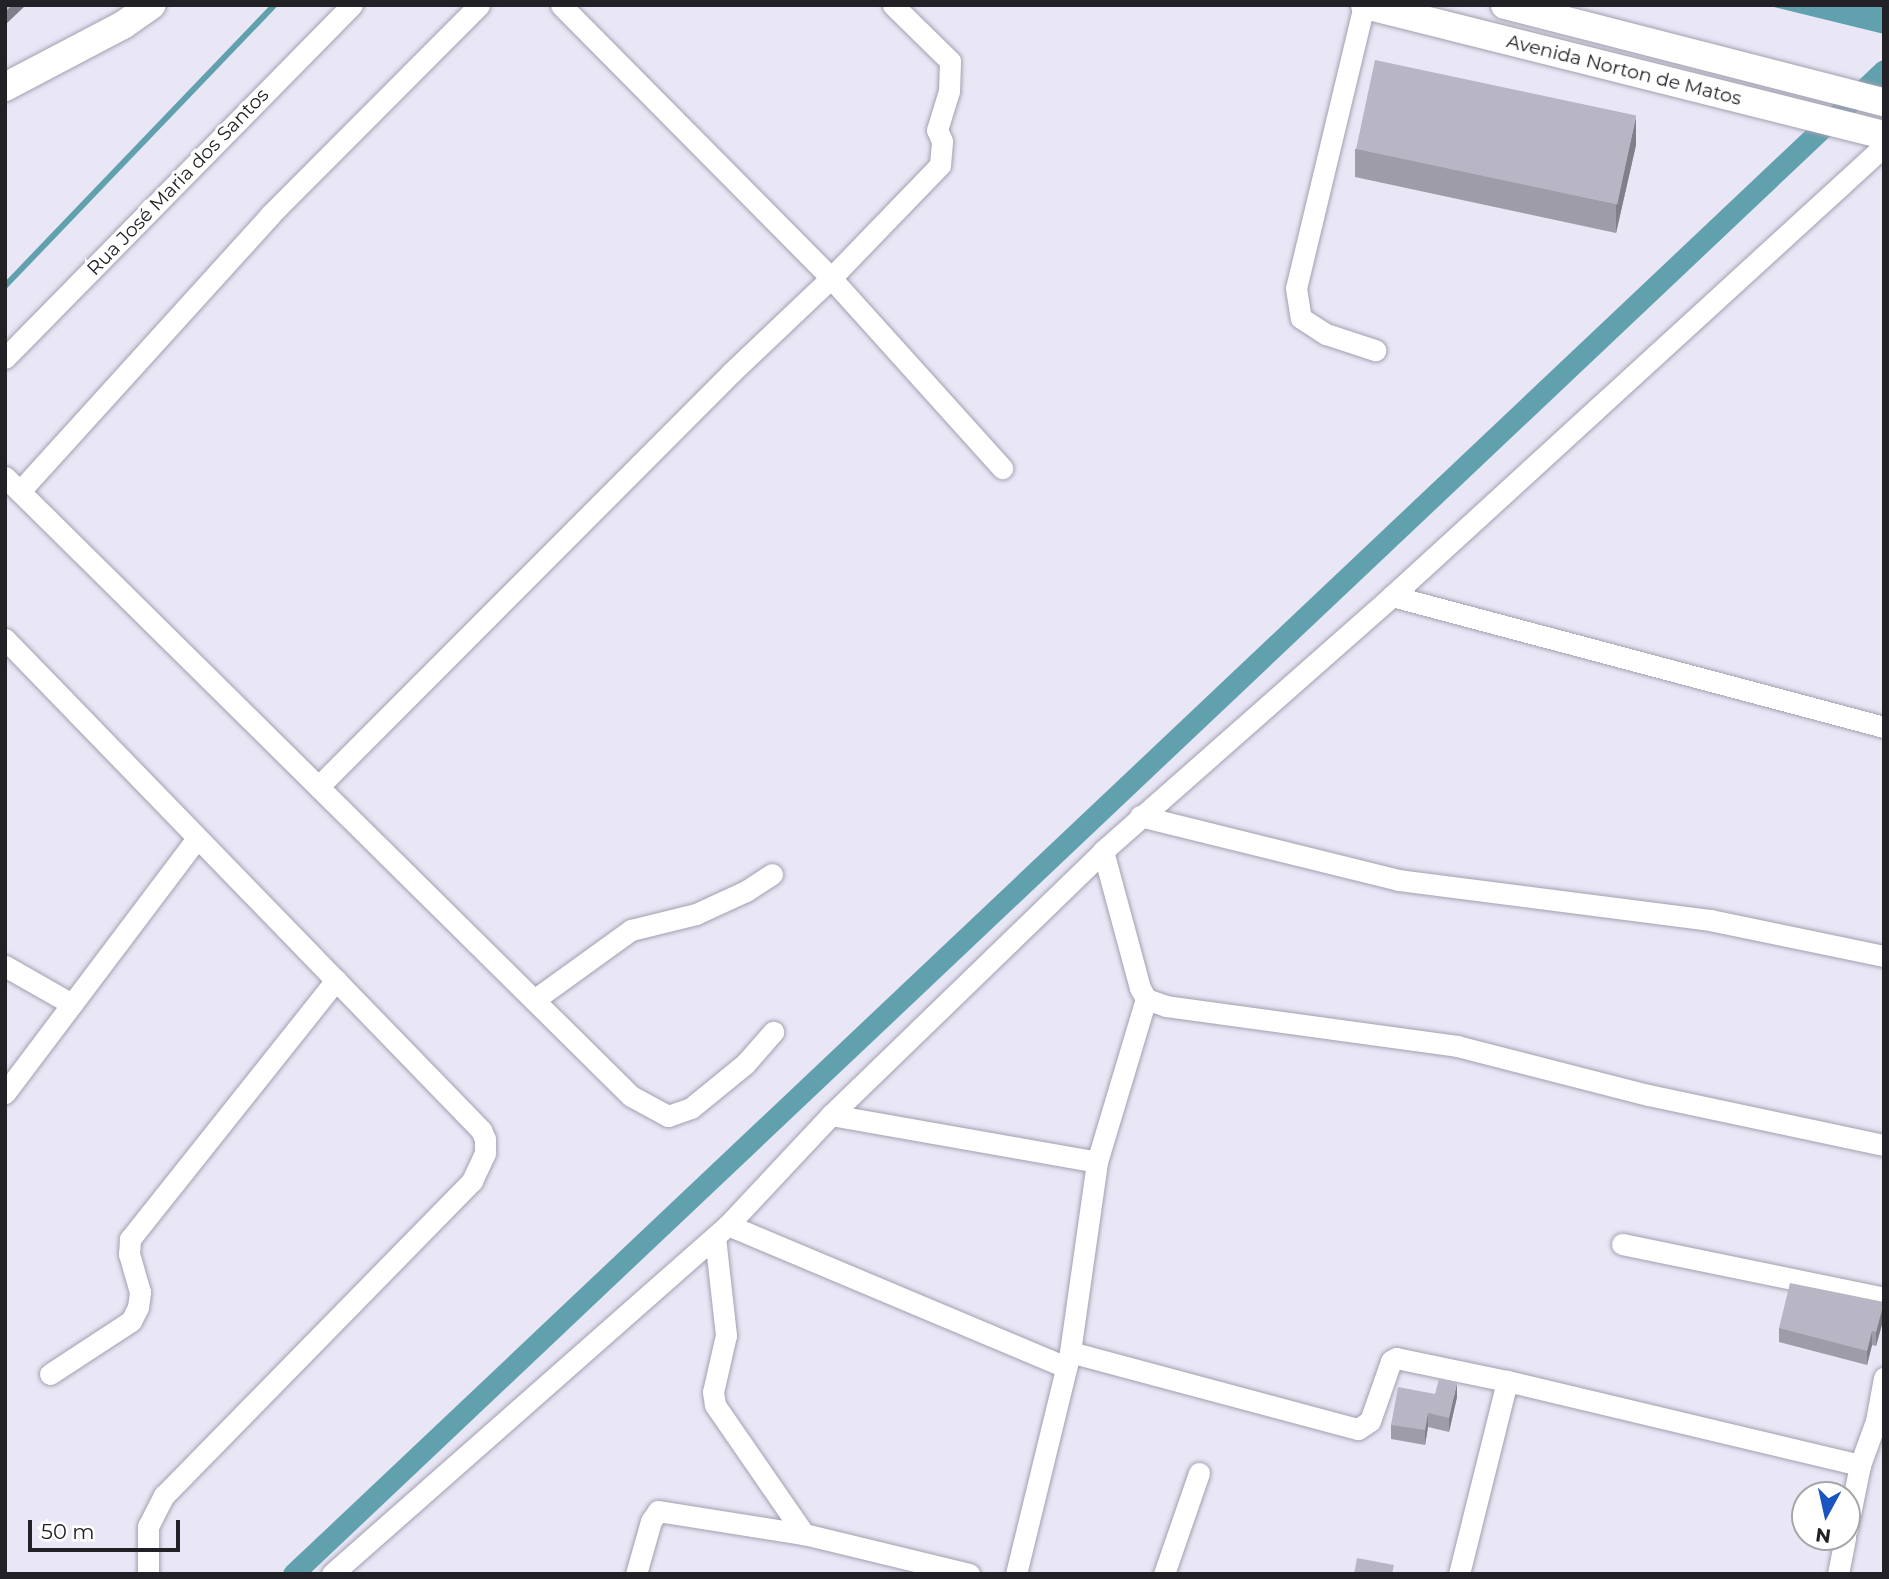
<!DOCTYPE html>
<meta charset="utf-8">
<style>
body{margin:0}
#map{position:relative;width:1889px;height:1579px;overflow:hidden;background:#e9e7f6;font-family:Montserrat,sans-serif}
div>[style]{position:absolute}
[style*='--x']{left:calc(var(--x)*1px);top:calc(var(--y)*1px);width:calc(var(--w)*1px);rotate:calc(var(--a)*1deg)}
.water>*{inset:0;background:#61a1ad}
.stream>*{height:6px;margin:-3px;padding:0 3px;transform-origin:3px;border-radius:3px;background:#61a1ad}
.canal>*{height:21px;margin:-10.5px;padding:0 10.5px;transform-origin:10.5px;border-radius:10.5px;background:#61a1ad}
.roads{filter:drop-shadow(0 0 2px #a2a0af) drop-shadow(0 0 2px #a2a0af)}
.minor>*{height:21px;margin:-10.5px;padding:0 10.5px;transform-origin:10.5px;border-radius:10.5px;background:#fff}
.major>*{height:28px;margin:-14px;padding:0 14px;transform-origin:14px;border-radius:14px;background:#fff}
.wall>*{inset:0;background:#9e9ca9}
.shaded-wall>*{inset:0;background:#817f89}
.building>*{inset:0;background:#b8b5c4;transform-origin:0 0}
span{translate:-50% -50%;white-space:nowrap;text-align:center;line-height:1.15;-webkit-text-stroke:6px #fff;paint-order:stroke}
.street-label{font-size:19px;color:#222126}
.frame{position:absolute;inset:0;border:7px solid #222126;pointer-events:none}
.north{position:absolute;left:1791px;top:1481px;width:70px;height:70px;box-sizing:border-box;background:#fff;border:2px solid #a7a6a8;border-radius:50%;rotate:188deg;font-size:19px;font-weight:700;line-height:28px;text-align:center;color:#222126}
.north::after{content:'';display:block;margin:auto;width:24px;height:32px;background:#1954c0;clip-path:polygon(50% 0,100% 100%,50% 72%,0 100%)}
.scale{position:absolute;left:28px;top:1520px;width:152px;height:32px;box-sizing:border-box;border:4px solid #222126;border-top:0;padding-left:9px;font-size:21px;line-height:24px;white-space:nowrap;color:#222126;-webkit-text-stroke:5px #fff;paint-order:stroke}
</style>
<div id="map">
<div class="water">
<i style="clip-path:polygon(1766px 5px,1884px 5px,1884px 34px)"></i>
</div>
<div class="stream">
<i style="--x:5;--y:286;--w:389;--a:-46.2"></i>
</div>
<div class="canal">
<i style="--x:293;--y:1574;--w:2189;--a:-43.39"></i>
</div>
<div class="roads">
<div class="minor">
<i style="--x:561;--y:5;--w:384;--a:45.3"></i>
<i style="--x:831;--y:278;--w:256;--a:48"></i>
<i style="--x:1364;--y:5;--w:291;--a:103.5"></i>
<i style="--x:1296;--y:288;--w:30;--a:81"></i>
<i style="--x:1301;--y:318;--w:30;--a:33"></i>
<i style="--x:1326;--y:334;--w:52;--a:18.1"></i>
<i style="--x:5;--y:358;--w:495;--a:-45.5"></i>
<i style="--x:5;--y:477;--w:880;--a:44.68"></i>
<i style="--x:631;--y:1096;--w:42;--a:28.4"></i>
<i style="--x:668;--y:1116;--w:24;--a:-19"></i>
<i style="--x:691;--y:1108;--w:70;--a:-39.2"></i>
<i style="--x:745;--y:1064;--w:43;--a:-48.8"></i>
<i style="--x:21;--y:490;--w:371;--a:-47.8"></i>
<i style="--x:270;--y:215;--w:296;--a:-45.1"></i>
<i style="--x:1392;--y:596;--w:509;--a:14.91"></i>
<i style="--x:5;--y:639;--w:684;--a:45.89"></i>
<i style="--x:481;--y:1130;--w:10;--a:66"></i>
<i style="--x:485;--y:1139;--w:14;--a:90"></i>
<i style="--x:485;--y:1153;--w:31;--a:115"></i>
<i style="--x:472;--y:1181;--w:440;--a:134.4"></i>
<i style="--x:164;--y:1495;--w:35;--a:117"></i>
<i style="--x:148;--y:1526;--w:48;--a:90"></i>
<i style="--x:319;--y:786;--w:585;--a:-45.07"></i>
<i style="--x:732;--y:372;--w:137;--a:-43.5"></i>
<i style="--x:831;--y:278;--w:157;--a:-46"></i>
<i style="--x:940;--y:165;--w:24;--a:-85"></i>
<i style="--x:942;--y:141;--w:12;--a:-114"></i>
<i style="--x:937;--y:130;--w:41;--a:-72.9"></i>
<i style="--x:949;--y:91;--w:30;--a:-88"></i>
<i style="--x:950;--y:61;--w:80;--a:-135.5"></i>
<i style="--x:1140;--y:816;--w:266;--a:13.9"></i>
<i style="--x:1398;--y:880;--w:315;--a:7.3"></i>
<i style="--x:1710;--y:920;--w:178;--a:11.7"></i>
<i style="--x:1103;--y:851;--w:142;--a:74.9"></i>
<i style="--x:1140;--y:988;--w:13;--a:61"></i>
<i style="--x:1146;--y:999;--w:21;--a:19"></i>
<i style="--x:1166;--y:1006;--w:294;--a:7.8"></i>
<i style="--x:1457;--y:1046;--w:197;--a:14.4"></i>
<i style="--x:1648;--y:1095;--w:241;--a:12"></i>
<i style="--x:5;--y:966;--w:77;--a:29.6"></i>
<i style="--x:534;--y:1000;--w:120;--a:-35.8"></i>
<i style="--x:631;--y:930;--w:67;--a:-13.8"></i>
<i style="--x:696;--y:914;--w:55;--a:-24.7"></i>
<i style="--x:746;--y:891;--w:31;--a:-33"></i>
<i style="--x:5;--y:1093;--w:319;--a:-53"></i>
<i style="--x:831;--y:1115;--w:270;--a:10"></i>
<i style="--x:728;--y:1225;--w:367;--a:22.8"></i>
<i style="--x:715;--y:1237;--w:99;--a:83.6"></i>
<i style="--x:726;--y:1335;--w:58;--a:102.8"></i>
<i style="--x:713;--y:1392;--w:13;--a:81"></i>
<i style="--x:715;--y:1405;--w:157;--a:55.4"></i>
<i style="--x:804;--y:1534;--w:170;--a:13.6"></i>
<i style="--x:1622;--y:1244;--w:268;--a:11.6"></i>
<i style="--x:1070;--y:1352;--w:298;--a:15"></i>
<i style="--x:1358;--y:1429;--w:14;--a:-34"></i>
<i style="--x:1370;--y:1421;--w:64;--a:-70.7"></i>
<i style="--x:1391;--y:1361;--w:6;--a:-31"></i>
<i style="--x:1396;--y:1358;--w:113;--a:11.7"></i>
<i style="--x:50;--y:1374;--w:97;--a:-33.2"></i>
<i style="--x:131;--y:1321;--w:16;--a:-63"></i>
<i style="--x:138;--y:1307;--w:15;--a:-82"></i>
<i style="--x:140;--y:1292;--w:40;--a:-106"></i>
<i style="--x:129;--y:1254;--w:15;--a:-86"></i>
<i style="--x:130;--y:1239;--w:331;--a:-51.5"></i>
<i style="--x:1847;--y:1529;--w:65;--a:-78.5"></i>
<i style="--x:1860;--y:1465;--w:47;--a:-70"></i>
<i style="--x:1876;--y:1421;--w:44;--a:-79.5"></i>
<i style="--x:332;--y:1574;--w:528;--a:-41.39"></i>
<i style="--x:728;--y:1225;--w:151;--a:-46.9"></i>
<i style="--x:831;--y:1115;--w:379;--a:-44.1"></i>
<i style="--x:1103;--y:851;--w:385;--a:-41.4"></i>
<i style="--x:1392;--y:596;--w:667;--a:-42.45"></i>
<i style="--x:636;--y:1574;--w:55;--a:-74.2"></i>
<i style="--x:651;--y:1521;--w:12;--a:-55"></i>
<i style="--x:658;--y:1511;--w:148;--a:9"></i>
<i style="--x:1016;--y:1574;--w:228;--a:-76.3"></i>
<i style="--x:1070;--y:1352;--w:192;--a:-81.9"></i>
<i style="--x:1097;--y:1162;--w:170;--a:-73.3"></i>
<i style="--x:1164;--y:1574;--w:107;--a:-70.9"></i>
<i style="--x:1459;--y:1574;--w:199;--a:-76"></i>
<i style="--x:1507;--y:1381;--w:363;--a:13.4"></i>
<i style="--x:1838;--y:1574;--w:38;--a:-79"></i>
</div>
<div class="major">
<i style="--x:1365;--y:5;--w:535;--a:14.06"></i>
<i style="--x:1505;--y:5;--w:391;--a:14.4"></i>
<i style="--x:5;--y:87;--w:133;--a:-27.7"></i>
<i style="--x:123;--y:25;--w:35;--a:-35"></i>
</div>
</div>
<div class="wall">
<i style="clip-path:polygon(1636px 145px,1616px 233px,1355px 177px,1355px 149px)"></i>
<i style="clip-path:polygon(1884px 1302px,1884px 1317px,1876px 1346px,1872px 1345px,1867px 1365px,1779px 1342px,1779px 1328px)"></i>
<i style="clip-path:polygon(1457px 1397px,1449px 1432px,1428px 1427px,1425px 1445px,1391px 1439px,1391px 1425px)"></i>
</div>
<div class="shaded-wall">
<i style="clip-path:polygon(12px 5px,26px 5px,5px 25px,5px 12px)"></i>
<i style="clip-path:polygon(1636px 117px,1636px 145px,1616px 233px,1616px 205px)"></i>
<i style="clip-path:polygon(1884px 1302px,1884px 1317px,1876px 1346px,1876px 1332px)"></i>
<i style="clip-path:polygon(1872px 1331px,1872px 1345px,1867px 1365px,1867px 1351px)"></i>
<i style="clip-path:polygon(1457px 1383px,1457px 1397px,1449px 1432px,1449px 1418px)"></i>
<i style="clip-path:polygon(1428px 1413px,1428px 1427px,1425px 1445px,1425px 1430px)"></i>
</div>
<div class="building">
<i style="clip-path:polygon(5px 5px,12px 5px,5px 12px)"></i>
<i style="left:1375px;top:60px;width:267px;height:91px;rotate:12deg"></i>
<i style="clip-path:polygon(1790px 1283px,1884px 1302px,1876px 1332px,1872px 1331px,1867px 1351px,1779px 1328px)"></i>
<i style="clip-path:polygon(1439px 1379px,1457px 1383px,1449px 1418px,1428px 1413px,1425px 1430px,1391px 1425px,1398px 1387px,1435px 1394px)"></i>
<i style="clip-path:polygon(1357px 1558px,1394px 1565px,1392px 1574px,1354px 1574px)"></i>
</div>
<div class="street-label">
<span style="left:1624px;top:70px;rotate:14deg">Avenida Norton de Matos</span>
<span style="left:178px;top:182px;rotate:-46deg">Rua José Maria dos Santos</span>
</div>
<div class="frame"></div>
<div class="north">N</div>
<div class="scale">50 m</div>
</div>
